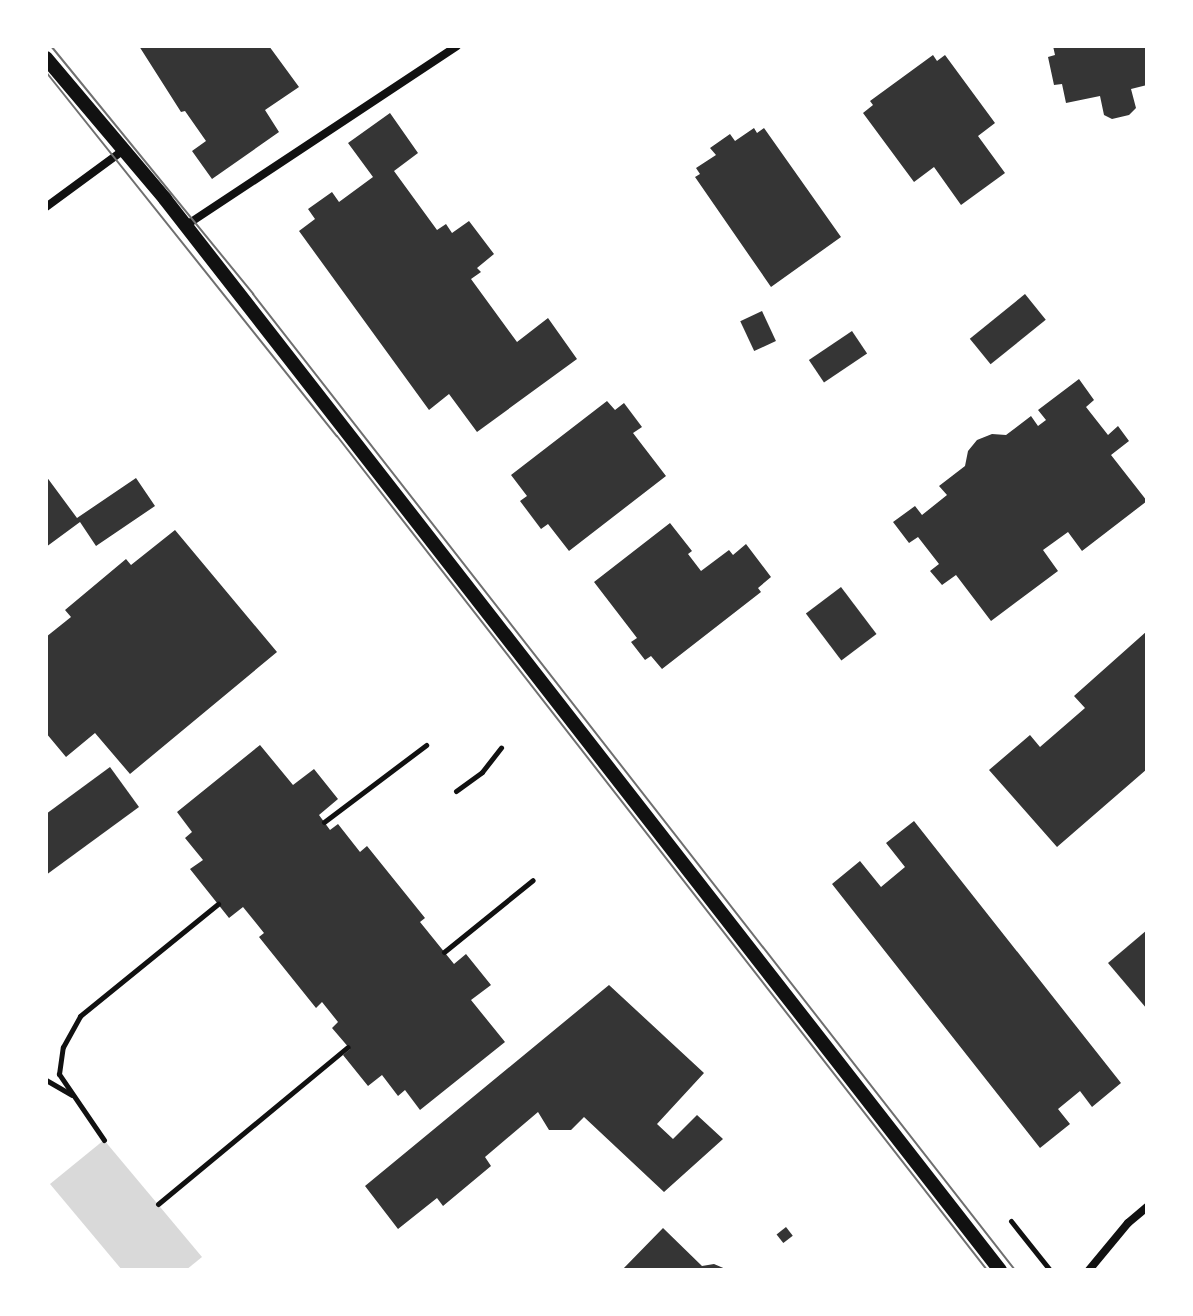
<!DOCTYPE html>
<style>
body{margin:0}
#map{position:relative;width:1193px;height:1316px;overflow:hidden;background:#fff;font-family:Arial,sans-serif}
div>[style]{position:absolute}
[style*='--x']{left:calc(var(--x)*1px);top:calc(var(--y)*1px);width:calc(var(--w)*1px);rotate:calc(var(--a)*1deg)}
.water>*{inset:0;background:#d9d9d9}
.building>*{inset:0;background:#353535;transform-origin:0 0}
.path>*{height:5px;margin:-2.5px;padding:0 2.5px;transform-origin:2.5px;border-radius:2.5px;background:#111}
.minor>*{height:8px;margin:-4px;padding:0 4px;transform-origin:4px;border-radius:4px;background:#111}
.tertiary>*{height:14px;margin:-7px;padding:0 7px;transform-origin:7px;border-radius:7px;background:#111}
.tram>*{height:2px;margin:-1px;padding:0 1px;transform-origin:1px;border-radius:1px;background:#707070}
span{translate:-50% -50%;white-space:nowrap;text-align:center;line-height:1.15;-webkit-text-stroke:8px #fff;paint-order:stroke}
.frame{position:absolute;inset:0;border:48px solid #fff;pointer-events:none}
</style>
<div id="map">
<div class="water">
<i style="clip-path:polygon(104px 1140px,202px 1257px,186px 1270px,122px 1270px,50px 1184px)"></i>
</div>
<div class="building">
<i style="clip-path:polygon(139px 46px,269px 46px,299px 87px,265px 110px,279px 132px,212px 179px,192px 151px,206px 141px,185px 111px,181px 112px)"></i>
<i style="clip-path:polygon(1053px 46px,1147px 46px,1147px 85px,1131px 89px,1136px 108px,1129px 115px,1112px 119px,1104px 115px,1100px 96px,1066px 103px,1062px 84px,1054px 85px,1048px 57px,1055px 55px)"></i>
<i style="clip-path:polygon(933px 55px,937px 61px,945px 55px,995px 123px,978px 136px,1005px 173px,961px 205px,934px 167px,914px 182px,863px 113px,873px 105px,870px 101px)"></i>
<i style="clip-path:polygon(390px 113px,418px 153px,394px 171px,437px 230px,446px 224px,452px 233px,469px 221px,494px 254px,477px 268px,481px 272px,471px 279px,517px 342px,548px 318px,577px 359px,477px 432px,449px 394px,429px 410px,299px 231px,315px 219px,308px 209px,332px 192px,339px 202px,373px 177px,348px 143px)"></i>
<i style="clip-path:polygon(754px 128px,757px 133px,764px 128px,841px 237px,771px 287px,695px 177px,700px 174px,696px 168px,716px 155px,710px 148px,730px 134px,735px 141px)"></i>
<i style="left:1025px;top:294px;width:33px;height:71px;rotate:51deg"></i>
<i style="left:762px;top:311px;width:33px;height:24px;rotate:65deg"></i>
<i style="left:852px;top:331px;width:27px;height:52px;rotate:56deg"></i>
<i style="clip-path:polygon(1079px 379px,1094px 400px,1086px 407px,1108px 435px,1118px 426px,1129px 441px,1111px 455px,1147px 501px,1082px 551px,1068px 532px,1043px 550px,1058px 571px,991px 621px,956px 575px,942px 585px,930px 571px,939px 564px,918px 537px,909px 543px,893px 522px,915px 506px,922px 515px,947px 495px,939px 486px,965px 466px,968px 451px,977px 440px,992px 434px,1006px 435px,1031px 416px,1038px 426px,1046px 420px,1038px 410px)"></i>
<i style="clip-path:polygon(607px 401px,615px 410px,624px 403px,642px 427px,633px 433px,666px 476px,569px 551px,548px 524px,541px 529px,520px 501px,527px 496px,511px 475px)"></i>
<i style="clip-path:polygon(46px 476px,77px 518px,136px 478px,155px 506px,96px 546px,80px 522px,46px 547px)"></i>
<i style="clip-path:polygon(670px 523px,692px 551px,688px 554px,701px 571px,729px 550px,733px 555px,746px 544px,771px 577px,758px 588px,761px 592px,662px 669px,651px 656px,645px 660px,631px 642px,637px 638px,594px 582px)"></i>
<i style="clip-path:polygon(175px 530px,277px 652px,130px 774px,95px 733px,66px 757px,46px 733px,46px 637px,71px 617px,65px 610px,126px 559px,131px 565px)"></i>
<i style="left:841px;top:587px;width:59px;height:44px;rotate:53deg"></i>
<i style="clip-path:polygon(1147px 631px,1147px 769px,1057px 847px,989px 770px,1030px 735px,1040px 747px,1085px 708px,1074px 696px)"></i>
<i style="clip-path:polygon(260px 745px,293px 785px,314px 769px,338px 799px,319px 815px,330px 830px,338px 824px,360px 852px,367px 846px,425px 918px,420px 922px,454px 964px,466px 954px,491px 985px,471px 1000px,505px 1042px,420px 1110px,405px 1090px,398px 1096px,382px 1075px,368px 1086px,343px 1055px,350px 1049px,332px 1028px,338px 1022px,322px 1002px,316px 1008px,259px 937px,264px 933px,243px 907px,229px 918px,190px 869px,203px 860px,185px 838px,192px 832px,177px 812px)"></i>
<i style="clip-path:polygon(110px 767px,139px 807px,46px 875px,46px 814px)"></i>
<i style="clip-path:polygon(914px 821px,1121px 1083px,1092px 1107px,1080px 1091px,1058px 1109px,1070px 1124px,1040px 1148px,832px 884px,860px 861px,881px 887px,905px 867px,886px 843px)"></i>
<i style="clip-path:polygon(1147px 930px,1147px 1009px,1108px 963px)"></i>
<i style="clip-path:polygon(609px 985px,704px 1073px,657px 1124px,673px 1139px,697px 1115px,723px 1139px,664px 1192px,584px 1117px,571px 1130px,549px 1130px,538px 1112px,485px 1157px,491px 1166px,443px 1206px,437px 1198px,398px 1229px,365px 1186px)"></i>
<i style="left:786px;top:1227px;width:11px;height:12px;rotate:52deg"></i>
<i style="clip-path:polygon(663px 1228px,702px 1266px,714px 1264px,728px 1270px,622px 1270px)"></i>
</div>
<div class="path">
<i style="--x:456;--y:791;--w:32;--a:-36"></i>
<i style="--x:482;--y:772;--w:31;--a:-52"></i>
<i style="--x:324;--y:822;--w:128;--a:-37"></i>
<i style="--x:444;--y:952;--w:114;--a:-39"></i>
<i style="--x:46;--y:1080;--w:30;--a:30"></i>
<i style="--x:104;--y:1140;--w:80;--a:-124.3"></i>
<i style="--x:59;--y:1074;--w:27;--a:-82"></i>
<i style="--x:63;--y:1047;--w:35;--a:-61"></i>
<i style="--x:80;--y:1016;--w:178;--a:-39.1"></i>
<i style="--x:158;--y:1204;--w:246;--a:-39.6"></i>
<i style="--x:1011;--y:1221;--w:63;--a:51.5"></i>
</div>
<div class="minor">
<i style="--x:46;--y:207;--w:98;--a:-36.3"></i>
<i style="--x:185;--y:226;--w:326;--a:-33.5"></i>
<i style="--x:1089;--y:1270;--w:61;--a:-50.3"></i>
<i style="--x:1128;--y:1223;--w:25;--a:-40"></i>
</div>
<div class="tertiary">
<i style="--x:46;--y:58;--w:185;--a:49.8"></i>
<i style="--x:165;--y:199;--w:1358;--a:52.06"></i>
</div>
<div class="tram">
<i style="--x:51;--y:46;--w:320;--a:50.8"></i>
<i style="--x:253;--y:294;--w:1238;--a:52.02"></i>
<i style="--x:46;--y:72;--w:466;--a:51.4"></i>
<i style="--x:337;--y:436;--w:1057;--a:52.07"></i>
</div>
<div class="frame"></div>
</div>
